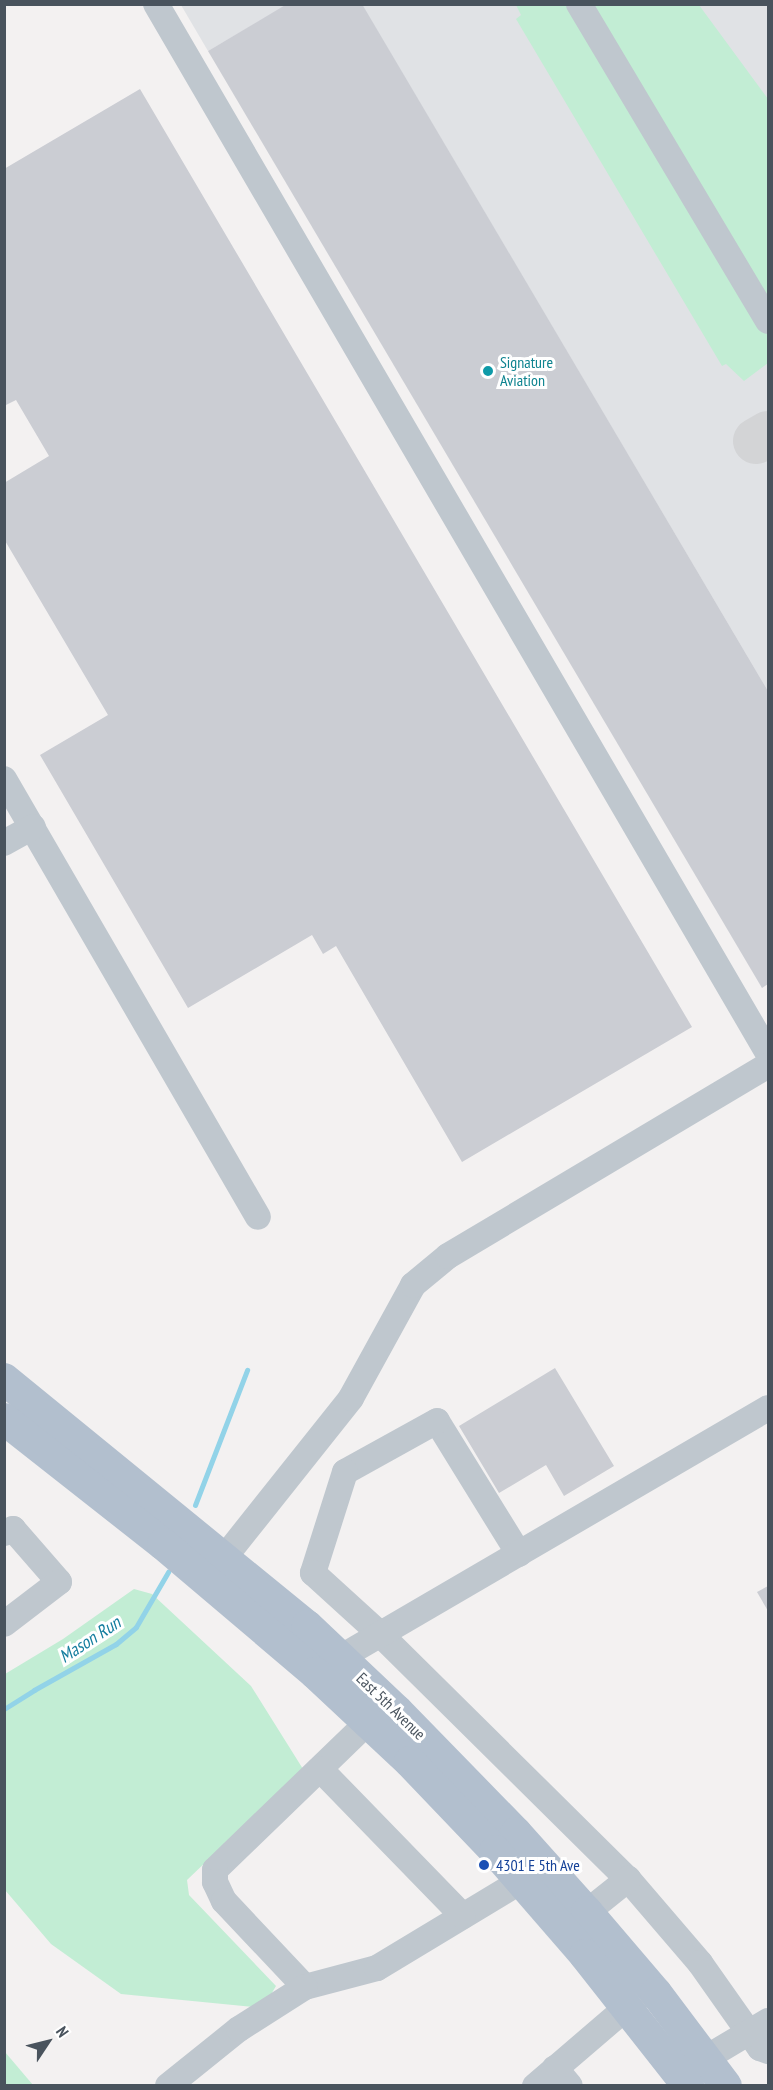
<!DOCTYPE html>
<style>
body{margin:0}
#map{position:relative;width:773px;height:2090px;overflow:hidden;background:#f3f1f1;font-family:"PT Sans Narrow",sans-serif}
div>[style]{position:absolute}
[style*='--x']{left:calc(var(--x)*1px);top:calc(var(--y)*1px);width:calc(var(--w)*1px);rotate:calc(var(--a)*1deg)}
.airport>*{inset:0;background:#e0e2e5}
.green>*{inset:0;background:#c2edd4}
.stream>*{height:5px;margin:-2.5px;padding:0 2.5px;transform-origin:2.5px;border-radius:2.5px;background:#92d3e8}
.taxiway>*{height:46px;margin:-23px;padding:0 23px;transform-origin:23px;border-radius:23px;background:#d3d4d6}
.building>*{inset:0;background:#cbcdd3}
.minor>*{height:26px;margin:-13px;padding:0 13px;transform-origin:13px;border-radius:13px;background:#bfc7ce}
.major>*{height:32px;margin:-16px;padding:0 16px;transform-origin:16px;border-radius:16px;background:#b2bfce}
.dots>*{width:16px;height:16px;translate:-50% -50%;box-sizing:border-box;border:3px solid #fff;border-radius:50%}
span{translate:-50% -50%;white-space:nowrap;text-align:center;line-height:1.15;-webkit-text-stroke:6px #fff;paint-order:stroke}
.culture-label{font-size:16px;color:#0d838f}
.left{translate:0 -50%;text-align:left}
.street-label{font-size:16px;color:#49535d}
.transit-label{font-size:16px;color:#164399}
.water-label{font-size:18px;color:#147d9e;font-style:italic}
.frame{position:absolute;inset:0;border:6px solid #49535d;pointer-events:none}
.north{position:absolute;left:18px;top:2012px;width:60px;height:60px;-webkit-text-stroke:4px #fff;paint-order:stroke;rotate:55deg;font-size:16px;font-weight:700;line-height:24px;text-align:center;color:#49535d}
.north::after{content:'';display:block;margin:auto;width:21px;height:27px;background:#49535d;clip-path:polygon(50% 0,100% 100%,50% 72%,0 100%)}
</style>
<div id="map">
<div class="airport">
<i style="clip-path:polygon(181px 5px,287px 5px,208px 51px)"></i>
<i style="clip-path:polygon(362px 5px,768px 5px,768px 691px)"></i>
</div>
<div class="green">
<i style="clip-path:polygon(516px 5px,699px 5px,768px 99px,768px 363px,744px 381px,726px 364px,722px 366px,516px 19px,521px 15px)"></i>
<i style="clip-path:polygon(134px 1589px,152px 1594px,251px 1686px,303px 1769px,187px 1880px,189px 1895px,276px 1986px,263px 2008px,121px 1994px,51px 1944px,5px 1890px,5px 1674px,63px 1639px)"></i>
<i style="clip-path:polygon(5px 2052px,33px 2085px,5px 2085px)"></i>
</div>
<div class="stream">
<i style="--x:195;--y:1505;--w:145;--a:-68.9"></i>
<i style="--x:4;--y:1709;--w:36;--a:-32"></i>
<i style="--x:34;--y:1690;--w:94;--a:-29.3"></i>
<i style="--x:116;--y:1644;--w:26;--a:-40"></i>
<i style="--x:136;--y:1627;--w:64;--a:-59.8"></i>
</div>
<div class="taxiway">
<i style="--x:756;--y:441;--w:14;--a:-30"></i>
</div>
<div class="building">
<i style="clip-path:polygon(287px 4px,362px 4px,768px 691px,768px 984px,762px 988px,208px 51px)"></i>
<i style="clip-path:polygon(140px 89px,692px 1027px,462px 1162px,336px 946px,323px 954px,312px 935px,188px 1008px,40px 755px,108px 715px,4px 539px,4px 483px,49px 456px,16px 400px,4px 406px,4px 169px)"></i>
<i style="clip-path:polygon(555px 1368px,614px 1466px,564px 1496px,546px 1465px,499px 1493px,459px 1426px)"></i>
<i style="clip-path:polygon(768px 1586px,768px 1611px,757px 1592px)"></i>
</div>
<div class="minor">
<i style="--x:156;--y:4;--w:1214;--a:59.74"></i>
<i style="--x:579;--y:4;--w:369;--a:59.2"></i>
<i style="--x:4;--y:779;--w:506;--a:59.89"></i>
<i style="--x:4;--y:843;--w:33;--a:-29"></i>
<i style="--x:4;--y:1533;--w:10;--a:-24"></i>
<i style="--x:13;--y:1529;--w:70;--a:49"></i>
<i style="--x:59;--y:1582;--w:69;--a:142.6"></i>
<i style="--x:519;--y:1554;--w:156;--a:-121.7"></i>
<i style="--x:437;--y:1421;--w:105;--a:151"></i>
<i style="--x:345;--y:1472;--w:106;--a:107.6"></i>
<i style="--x:313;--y:1573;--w:91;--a:42.3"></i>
<i style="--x:380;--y:1634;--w:349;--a:44.7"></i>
<i style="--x:628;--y:1879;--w:111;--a:49.4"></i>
<i style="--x:700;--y:1963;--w:104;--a:54.8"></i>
<i style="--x:760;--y:2048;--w:9;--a:21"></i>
<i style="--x:212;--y:1573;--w:223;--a:-51.5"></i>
<i style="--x:351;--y:1398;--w:129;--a:-61.2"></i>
<i style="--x:413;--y:1285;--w:45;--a:-39.6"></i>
<i style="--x:448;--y:1256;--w:373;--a:-30.8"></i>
<i style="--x:326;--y:1666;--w:512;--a:-30.27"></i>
<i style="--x:367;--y:1723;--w:211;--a:136"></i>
<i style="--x:215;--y:1870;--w:12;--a:90"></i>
<i style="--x:215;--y:1882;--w:21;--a:65"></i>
<i style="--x:224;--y:1901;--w:118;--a:46.7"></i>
<i style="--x:305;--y:1987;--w:74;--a:-14.8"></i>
<i style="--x:377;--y:1968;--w:168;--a:-31.1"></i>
<i style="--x:320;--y:1769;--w:205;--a:45.8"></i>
<i style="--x:587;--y:1912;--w:53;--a:-38.8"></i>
<i style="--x:706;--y:2058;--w:72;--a:-30.8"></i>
<i style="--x:555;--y:2068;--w:23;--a:50"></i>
<i style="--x:168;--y:2086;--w:91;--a:-38.8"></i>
<i style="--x:239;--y:2029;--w:78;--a:-32.5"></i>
<i style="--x:535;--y:2086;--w:140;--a:-40.6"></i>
</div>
<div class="major">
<i style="--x:4;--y:1379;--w:391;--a:39.2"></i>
<i style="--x:307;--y:1626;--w:124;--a:43.4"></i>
<i style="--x:397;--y:1711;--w:170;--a:45.7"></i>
<i style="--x:516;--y:1833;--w:106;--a:48.1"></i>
<i style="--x:587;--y:1912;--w:106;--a:49.6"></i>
<i style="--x:656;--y:1993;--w:116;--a:53"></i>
<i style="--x:4;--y:1419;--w:202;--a:38.2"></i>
<i style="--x:163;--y:1544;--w:199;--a:40.3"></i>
<i style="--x:315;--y:1673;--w:130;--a:43.1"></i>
<i style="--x:410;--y:1762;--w:123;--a:46.3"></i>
<i style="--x:495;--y:1851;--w:138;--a:49.1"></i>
<i style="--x:585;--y:1955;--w:167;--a:51.8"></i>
</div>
<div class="dots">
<i style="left:488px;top:371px;background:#0f9aa8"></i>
<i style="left:484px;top:1865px;background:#1a4fb4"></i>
</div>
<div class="culture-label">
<span class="left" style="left:500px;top:371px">Signature<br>Aviation</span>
</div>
<div class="street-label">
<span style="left:391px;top:1706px;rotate:44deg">East 5th Avenue</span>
</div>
<div class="transit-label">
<span class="left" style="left:496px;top:1865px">4301 E 5th Ave</span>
</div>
<div class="water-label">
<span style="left:90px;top:1640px;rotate:-33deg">Mason Run</span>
</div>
<div class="frame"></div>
<div class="north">N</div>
</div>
